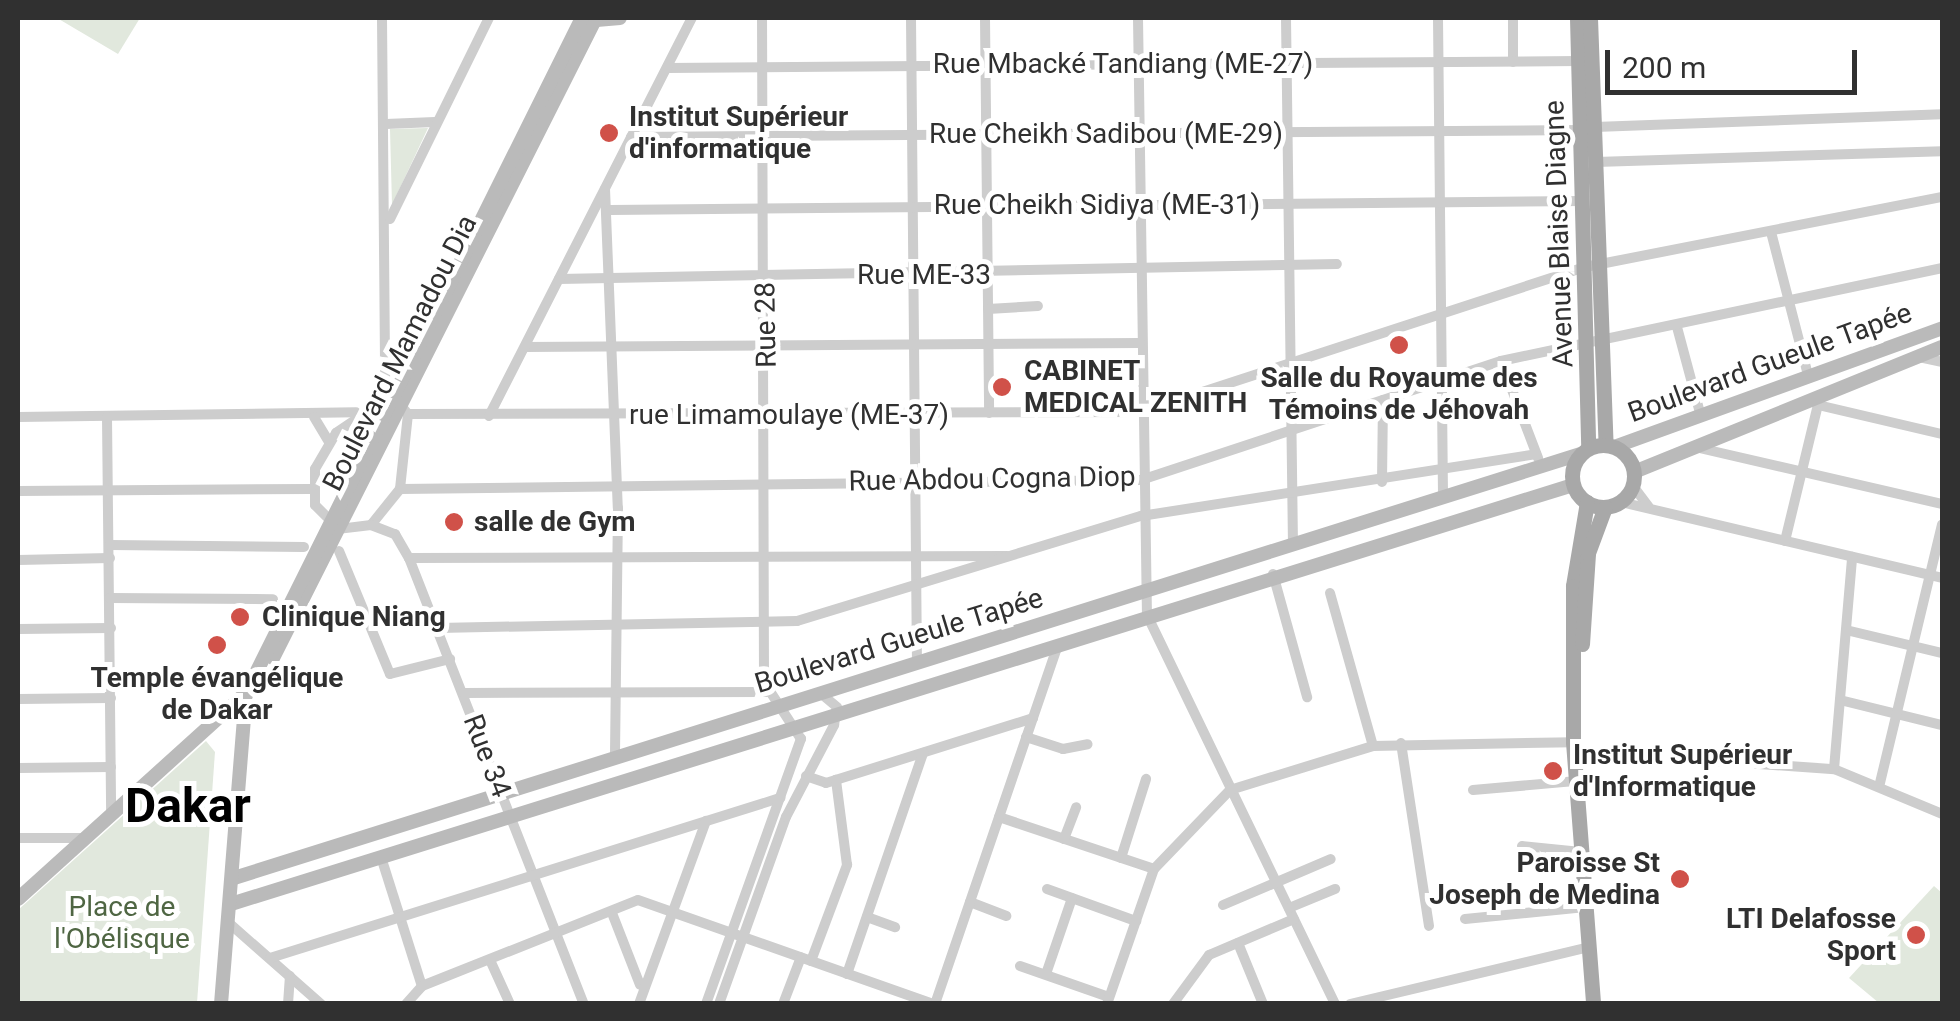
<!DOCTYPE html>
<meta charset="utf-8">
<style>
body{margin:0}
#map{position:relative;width:1960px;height:1021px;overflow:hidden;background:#fff;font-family:Roboto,sans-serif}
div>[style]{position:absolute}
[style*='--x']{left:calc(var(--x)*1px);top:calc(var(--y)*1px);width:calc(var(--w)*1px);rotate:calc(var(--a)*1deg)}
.green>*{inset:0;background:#e1e8dd}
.street>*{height:10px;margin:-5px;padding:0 5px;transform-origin:5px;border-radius:5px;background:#cdcdcd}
.secondary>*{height:14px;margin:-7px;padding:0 7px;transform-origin:7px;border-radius:7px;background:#bababa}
.primary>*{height:15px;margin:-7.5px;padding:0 7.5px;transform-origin:7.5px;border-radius:7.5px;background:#a8a8a8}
.primary>.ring{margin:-7.5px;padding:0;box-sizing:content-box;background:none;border:15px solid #a8a8a8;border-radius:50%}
.dots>*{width:28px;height:28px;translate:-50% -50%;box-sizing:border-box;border:5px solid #fff;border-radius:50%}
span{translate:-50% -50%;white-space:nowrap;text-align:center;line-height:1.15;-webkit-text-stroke:10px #fff;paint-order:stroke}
.street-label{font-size:28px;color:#303030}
.poi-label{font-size:28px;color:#303030;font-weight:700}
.left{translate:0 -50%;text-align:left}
.right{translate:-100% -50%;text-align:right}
.park-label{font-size:28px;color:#4f6643}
.town-label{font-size:48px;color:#000;font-weight:700}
.frame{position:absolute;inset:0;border:20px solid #303030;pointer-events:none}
.scale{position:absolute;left:1605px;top:50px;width:252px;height:45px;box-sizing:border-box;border:5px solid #303030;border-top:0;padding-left:12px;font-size:30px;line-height:35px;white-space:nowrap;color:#303030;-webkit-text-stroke:8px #fff;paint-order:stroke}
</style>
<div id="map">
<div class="green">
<i style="clip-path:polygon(57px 18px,140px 18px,118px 54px)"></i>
<i style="clip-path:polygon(428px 128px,392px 205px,390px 129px)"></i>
<i style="clip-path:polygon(206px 741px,215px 752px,197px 1003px,18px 1003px,18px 910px)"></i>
<i style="clip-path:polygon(1934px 886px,1942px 893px,1942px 1003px,1879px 1003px,1849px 978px)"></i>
</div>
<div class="street">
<i style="--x:382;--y:18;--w:379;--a:89.5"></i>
<i style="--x:911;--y:18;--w:644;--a:89.47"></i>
<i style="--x:985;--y:18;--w:395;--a:89.4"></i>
<i style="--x:1138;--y:18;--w:597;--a:89.14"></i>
<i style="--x:1147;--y:615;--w:432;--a:64.2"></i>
<i style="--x:1286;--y:18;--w:525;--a:89.24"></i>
<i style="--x:1438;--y:18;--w:479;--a:89.4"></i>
<i style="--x:1513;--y:62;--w:44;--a:-90"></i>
<i style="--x:667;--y:68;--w:912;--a:-0.44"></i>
<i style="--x:386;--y:124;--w:49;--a:-2.3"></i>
<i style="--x:1595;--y:127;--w:347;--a:-2.1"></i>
<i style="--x:631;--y:137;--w:951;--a:-0.42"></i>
<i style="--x:1596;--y:162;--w:346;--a:-1.8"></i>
<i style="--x:605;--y:189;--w:319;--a:87.7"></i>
<i style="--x:618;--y:508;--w:249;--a:90.7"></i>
<i style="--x:610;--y:210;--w:973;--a:-0.53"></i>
<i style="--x:390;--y:219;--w:224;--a:-63.8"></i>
<i style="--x:1771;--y:232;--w:148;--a:75.5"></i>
<i style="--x:559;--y:279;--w:778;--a:-1.1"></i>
<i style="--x:988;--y:309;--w:50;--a:-3.4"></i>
<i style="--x:1677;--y:327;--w:89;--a:75"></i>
<i style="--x:525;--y:347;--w:615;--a:-0.37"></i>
<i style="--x:1919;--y:357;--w:24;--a:12"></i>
<i style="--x:1501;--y:361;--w:104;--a:69.1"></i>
<i style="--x:392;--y:395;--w:25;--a:50"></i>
<i style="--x:408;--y:414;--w:75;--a:96.1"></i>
<i style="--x:400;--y:489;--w:46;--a:128.9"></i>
<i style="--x:371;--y:525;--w:32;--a:173"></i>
<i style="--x:339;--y:529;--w:34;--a:-135"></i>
<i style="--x:315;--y:505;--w:36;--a:-90"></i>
<i style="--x:315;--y:469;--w:42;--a:-59.7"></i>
<i style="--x:336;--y:433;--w:68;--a:-34.2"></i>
<i style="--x:1818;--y:405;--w:127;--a:13.2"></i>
<i style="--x:408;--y:414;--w:733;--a:-0.16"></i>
<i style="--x:1141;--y:412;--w:467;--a:-18.1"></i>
<i style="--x:1585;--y:267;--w:364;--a:-11.1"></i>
<i style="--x:489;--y:416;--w:447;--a:-63"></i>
<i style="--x:18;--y:417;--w:338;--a:-0.8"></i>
<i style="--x:107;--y:417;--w:398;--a:89.4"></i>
<i style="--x:314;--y:417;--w:29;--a:59"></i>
<i style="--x:1695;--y:447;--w:253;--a:13"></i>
<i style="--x:1382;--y:482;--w:82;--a:-89.3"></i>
<i style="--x:1633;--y:486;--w:26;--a:53"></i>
<i style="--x:400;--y:489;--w:741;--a:-0.7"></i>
<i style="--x:1141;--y:480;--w:379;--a:-18.3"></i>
<i style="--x:1501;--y:361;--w:451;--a:-11.9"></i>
<i style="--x:18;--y:491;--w:293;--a:-0.4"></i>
<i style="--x:1621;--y:502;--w:330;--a:13.3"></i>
<i style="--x:371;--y:525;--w:26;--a:21"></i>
<i style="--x:395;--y:534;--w:28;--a:60"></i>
<i style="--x:409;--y:558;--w:479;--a:68.6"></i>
<i style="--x:1785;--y:541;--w:149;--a:-76.4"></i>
<i style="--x:110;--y:545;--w:194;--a:0.6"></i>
<i style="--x:339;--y:551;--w:133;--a:67.5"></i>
<i style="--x:390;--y:674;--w:62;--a:-14"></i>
<i style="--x:409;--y:558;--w:598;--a:-0.19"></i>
<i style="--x:18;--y:560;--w:92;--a:-1.2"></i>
<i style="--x:1273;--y:574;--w:128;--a:74.5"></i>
<i style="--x:1330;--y:593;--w:159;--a:74.3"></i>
<i style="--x:110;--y:598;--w:163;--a:0.4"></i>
<i style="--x:438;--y:628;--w:359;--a:-1.1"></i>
<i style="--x:797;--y:621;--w:360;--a:-17"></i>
<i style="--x:1141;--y:516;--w:400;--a:-8.9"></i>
<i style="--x:18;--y:629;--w:93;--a:-0.6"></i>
<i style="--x:1846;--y:630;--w:99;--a:13.5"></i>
<i style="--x:464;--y:693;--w:303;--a:-0.2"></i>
<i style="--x:18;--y:699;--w:93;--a:-0.6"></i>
<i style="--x:1840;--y:700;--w:105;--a:13.8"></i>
<i style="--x:1026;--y:737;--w:39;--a:18"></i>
<i style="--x:1063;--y:749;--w:25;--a:-11"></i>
<i style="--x:1401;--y:743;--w:185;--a:81.3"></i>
<i style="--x:1583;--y:752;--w:252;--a:3.9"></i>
<i style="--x:1834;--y:769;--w:117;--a:22.6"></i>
<i style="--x:18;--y:768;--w:93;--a:-0.6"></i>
<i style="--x:1834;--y:769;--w:213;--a:-85.1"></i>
<i style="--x:806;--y:776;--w:21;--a:19"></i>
<i style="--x:826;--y:783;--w:217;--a:-17.4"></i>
<i style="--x:1879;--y:787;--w:270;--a:-76.5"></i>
<i style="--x:1473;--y:790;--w:102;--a:-5"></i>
<i style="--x:999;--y:817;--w:163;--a:18.5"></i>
<i style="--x:18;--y:838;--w:67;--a:0"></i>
<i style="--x:1064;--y:839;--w:34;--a:-69"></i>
<i style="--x:1522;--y:846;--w:59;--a:5.8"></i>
<i style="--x:381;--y:857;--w:135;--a:72.4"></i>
<i style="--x:1121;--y:858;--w:83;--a:-72.4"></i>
<i style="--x:1047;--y:889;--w:95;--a:19.8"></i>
<i style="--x:970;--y:902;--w:39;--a:21"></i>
<i style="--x:1223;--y:905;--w:117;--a:-23.1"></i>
<i style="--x:1289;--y:908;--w:50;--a:-22.4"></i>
<i style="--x:612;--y:913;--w:77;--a:68.7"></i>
<i style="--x:867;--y:917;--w:30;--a:20"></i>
<i style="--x:1465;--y:919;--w:121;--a:-5.7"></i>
<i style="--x:229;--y:923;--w:123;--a:41.4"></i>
<i style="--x:1238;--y:943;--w:66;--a:67.7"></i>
<i style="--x:270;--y:958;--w:535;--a:-17.42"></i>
<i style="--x:490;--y:960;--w:48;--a:65.6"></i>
<i style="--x:811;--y:961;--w:103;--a:-69.4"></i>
<i style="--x:847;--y:865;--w:86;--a:-97.4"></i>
<i style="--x:1020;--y:966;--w:94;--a:19.2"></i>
<i style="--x:847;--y:974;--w:234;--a:-71"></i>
<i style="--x:1046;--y:974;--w:80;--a:-71.1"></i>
<i style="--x:288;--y:1004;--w:28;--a:-86"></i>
<i style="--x:406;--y:1004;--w:24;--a:-48"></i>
<i style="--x:422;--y:986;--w:232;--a:-21.7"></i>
<i style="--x:638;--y:900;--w:313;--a:19.4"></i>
<i style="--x:639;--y:1004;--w:195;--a:-69.9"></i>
<i style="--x:706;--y:1004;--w:282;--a:-70.3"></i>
<i style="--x:801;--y:739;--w:68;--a:-123"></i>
<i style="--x:764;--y:682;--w:664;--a:-90.17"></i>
<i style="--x:719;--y:1004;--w:199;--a:-70.3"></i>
<i style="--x:786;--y:817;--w:104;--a:-62.4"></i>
<i style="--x:834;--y:725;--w:18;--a:-81"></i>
<i style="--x:837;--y:707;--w:23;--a:-140"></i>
<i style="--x:783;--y:1004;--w:50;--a:-69"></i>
<i style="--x:935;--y:1004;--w:379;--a:-71.1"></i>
<i style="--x:1107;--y:1004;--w:143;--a:-70.8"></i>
<i style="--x:1154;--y:869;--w:110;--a:-46.1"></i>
<i style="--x:1230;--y:790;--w:150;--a:-17.1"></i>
<i style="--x:1373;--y:746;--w:200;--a:-1.1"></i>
<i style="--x:1173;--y:1004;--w:61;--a:-53.7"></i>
<i style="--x:1209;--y:955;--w:92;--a:-23"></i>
<i style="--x:1350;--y:1004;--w:246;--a:-13.4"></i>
</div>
<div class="secondary">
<i style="--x:585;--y:21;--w:35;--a:-5"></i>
<i style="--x:1614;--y:447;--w:349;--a:-19.9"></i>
<i style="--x:1634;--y:472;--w:332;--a:-22.1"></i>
<i style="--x:273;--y:658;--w:717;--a:-63.22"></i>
<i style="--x:234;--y:878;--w:1411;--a:-17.48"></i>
<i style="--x:18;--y:899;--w:307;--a:-42.1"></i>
<i style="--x:246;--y:693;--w:754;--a:-63.54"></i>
<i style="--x:231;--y:904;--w:1406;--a:-17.34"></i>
<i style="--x:221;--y:1004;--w:312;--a:-85.4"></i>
</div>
<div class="primary">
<i style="--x:1577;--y:18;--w:430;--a:88.5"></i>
<i style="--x:1590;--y:18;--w:427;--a:87.9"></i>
<i class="ring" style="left:1572px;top:445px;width:47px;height:47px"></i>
<i style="--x:1587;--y:502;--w:85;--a:99.5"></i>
<i style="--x:1573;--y:586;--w:156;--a:90"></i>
<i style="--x:1573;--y:742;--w:263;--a:85.6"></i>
<i style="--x:1582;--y:644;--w:91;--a:-86.2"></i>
<i style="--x:1588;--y:553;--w:49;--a:-69.7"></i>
</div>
<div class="dots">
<i style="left:609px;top:133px;background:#d05149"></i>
<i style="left:1399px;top:345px;background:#d05149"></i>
<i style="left:1002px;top:387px;background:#d05149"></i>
<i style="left:454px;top:522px;background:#d05149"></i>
<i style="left:240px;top:617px;background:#d05149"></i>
<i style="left:217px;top:645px;background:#d05149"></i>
<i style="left:1553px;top:771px;background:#d05149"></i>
<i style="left:1680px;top:879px;background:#d05149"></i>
<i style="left:1916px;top:935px;background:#d05149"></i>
</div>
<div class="street-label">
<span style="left:1123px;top:64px">Rue Mbacké Tandiang (ME-27)</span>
<span style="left:1106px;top:134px">Rue Cheikh Sadibou (ME-29)</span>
<span style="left:1097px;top:205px">Rue Cheikh Sidiya (ME-31)</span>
<span style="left:1559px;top:234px;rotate:-92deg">Avenue Blaise Diagne</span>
<span style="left:924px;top:275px">Rue ME-33</span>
<span style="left:766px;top:325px;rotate:-91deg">Rue 28</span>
<span style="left:400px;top:353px;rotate:-63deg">Boulevard Mamadou Dia</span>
<span style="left:1770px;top:363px;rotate:-20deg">Boulevard Gueule Tapée</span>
<span style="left:789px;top:415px">rue Limamoulaye (ME-37)</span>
<span style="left:992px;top:479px;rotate:-1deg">Rue Abdou Cogna Diop</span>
<span style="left:899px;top:641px;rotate:-17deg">Boulevard Gueule Tapée</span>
<span style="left:487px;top:756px;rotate:69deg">Rue 34</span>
</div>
<div class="poi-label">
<span class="left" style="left:629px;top:133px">Institut Supérieur<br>d'informatique</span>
<span class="left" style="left:1024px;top:387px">CABINET<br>MEDICAL ZENITH</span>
<span style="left:1399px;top:394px">Salle du Royaume des<br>Témoins de Jéhovah</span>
<span class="left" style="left:474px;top:522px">salle de Gym</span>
<span class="left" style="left:262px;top:617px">Clinique Niang</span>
<span style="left:217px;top:694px">Temple évangélique<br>de Dakar</span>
<span class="left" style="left:1573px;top:771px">Institut Supérieur<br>d'Informatique</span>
<span class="right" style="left:1660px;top:879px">Paroisse St<br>Joseph de Medina</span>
<span class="right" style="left:1896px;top:935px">LTI Delafosse<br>Sport</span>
</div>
<div class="park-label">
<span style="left:122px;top:923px">Place de<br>l'Obélisque</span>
</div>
<div class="town-label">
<span style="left:188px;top:806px">Dakar</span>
</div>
<div class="frame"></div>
<div class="scale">200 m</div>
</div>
